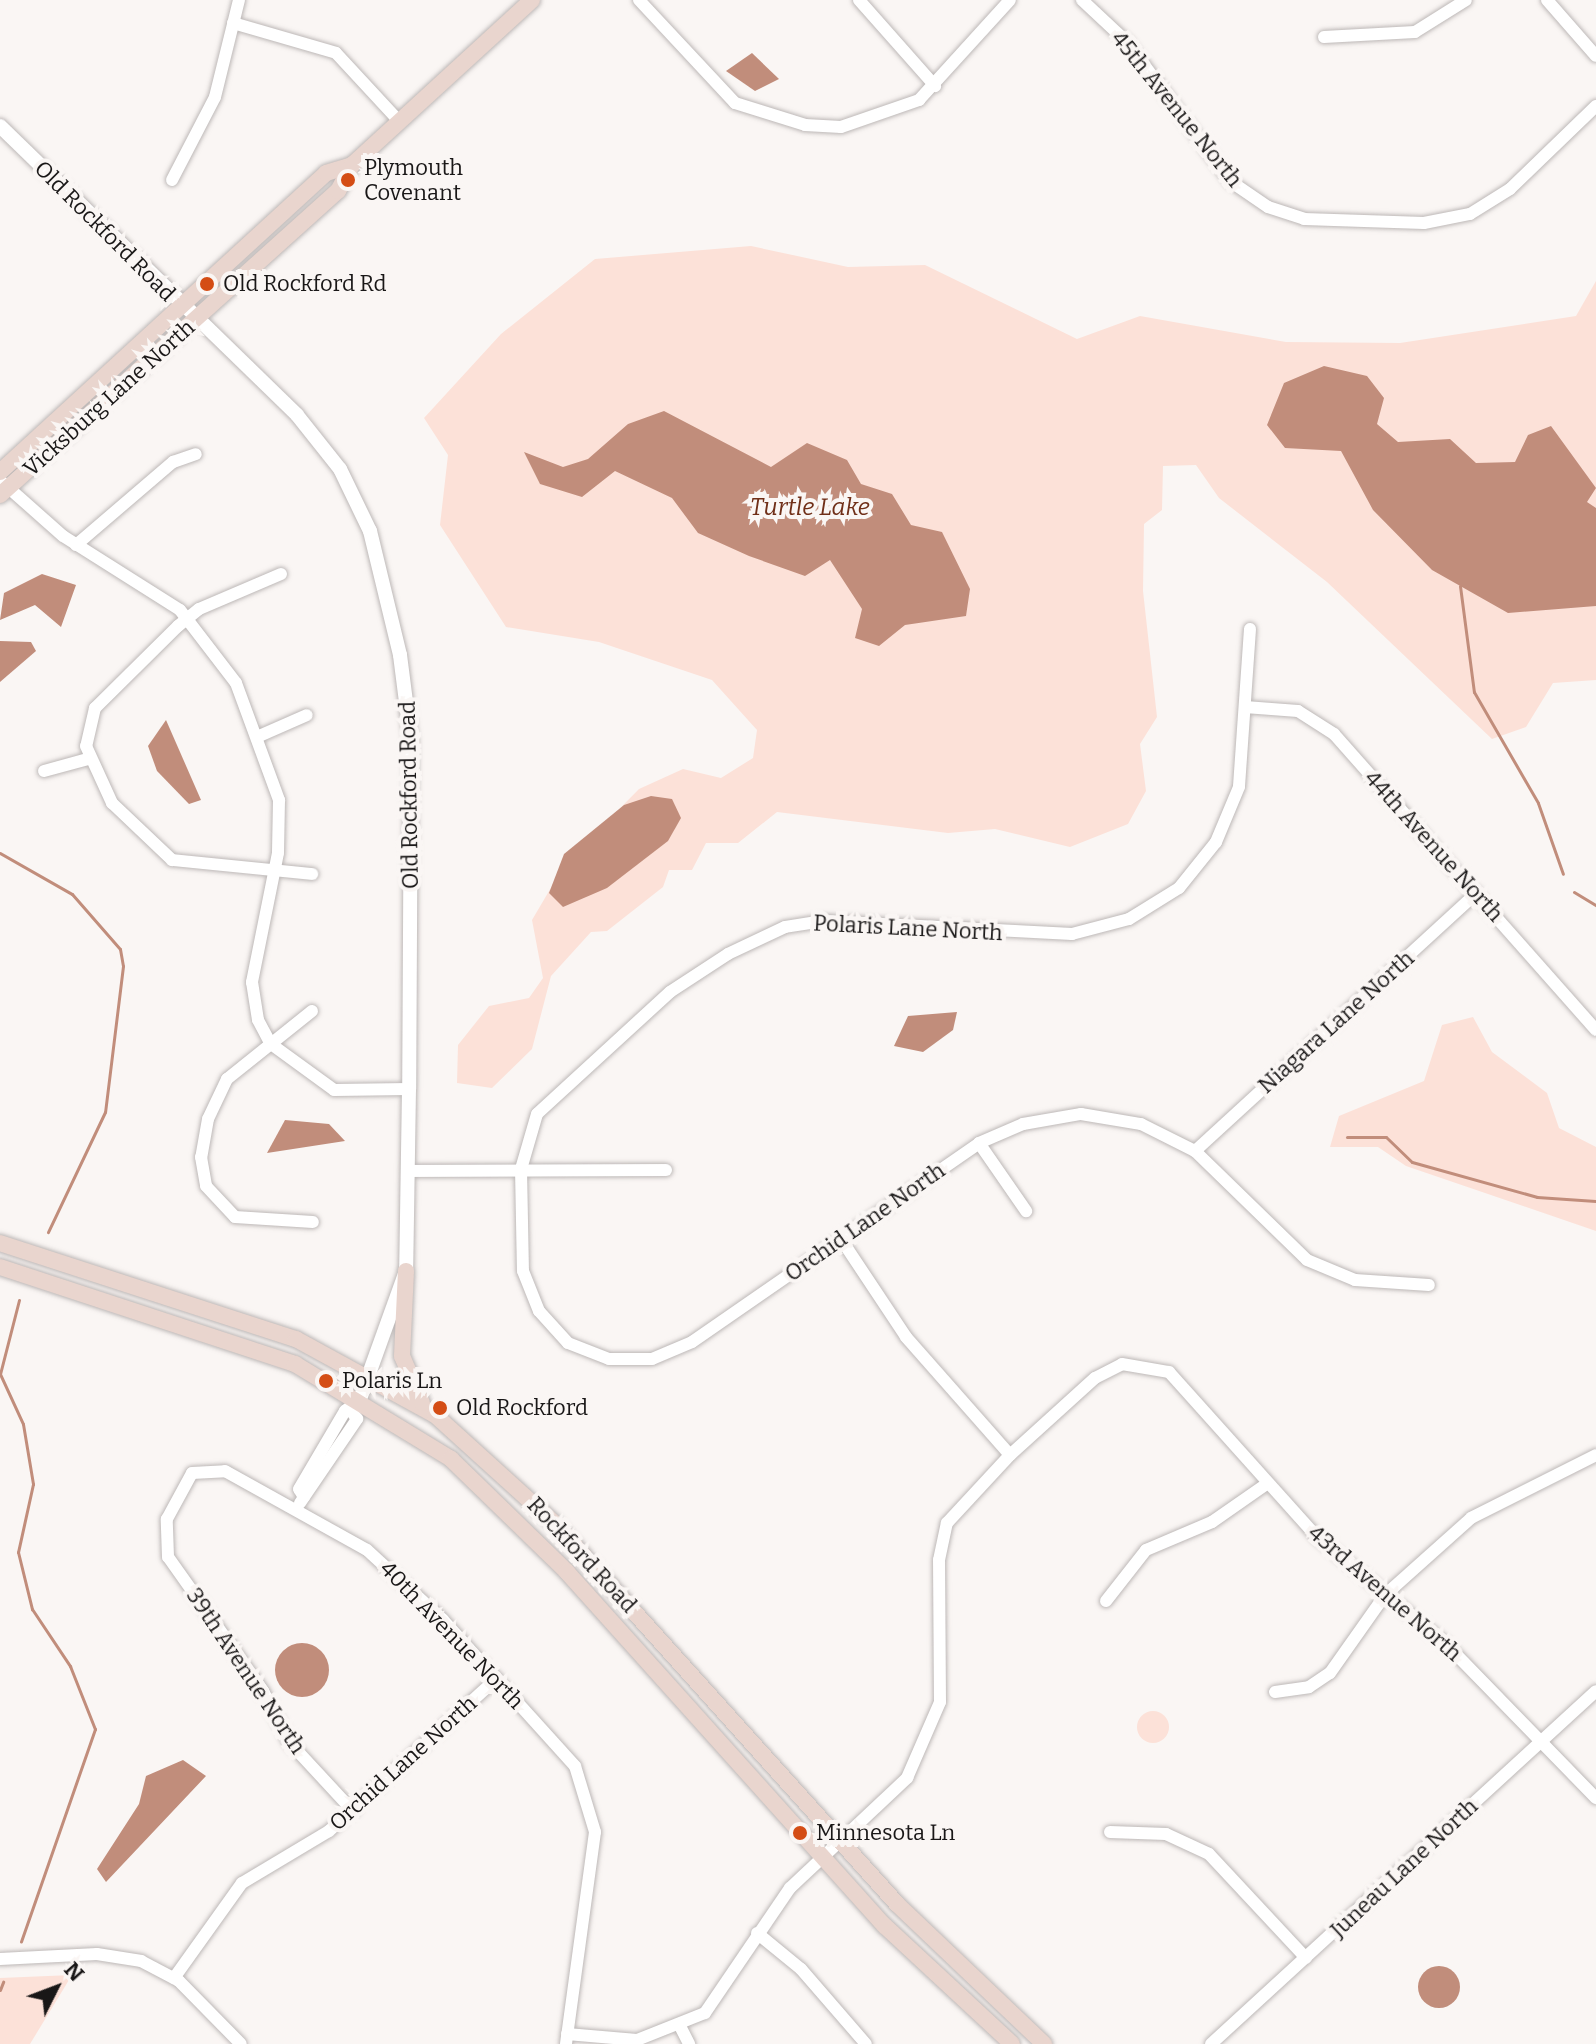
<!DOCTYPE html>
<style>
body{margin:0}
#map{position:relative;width:1596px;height:2044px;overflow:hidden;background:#faf6f4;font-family:Bitter,serif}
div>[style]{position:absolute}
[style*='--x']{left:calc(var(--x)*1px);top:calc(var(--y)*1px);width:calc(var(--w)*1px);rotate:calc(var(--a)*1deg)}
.green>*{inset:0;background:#fce1d8}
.round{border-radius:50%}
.water>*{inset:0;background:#c18d7b}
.stream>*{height:3px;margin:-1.5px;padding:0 1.5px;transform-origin:1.5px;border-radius:1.5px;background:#c18d7b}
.roads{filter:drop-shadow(0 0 2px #bdb8b7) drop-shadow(0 0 2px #bdb8b7)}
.minor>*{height:12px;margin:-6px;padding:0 6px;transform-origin:6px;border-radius:6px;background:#fff}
.tertiary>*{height:14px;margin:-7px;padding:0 7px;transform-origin:7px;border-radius:7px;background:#fff}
.secondary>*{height:16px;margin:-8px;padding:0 8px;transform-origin:8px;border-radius:8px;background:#e9d5ce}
.dots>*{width:22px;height:22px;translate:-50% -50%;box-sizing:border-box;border:4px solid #faf6f4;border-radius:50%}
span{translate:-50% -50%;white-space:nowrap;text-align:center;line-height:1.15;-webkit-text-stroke:8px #faf6f4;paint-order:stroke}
.street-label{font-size:22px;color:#191717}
.poi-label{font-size:22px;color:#191717}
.left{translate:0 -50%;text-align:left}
.water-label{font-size:24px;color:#702f18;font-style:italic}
.north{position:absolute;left:16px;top:1948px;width:80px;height:80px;-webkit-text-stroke:6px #faf6f4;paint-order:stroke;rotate:48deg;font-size:22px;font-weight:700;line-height:32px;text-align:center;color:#191717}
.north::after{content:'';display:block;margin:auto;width:28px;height:36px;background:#191717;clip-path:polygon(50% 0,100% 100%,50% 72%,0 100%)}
</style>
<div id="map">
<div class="green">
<i style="clip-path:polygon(751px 246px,848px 267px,925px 265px,1077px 339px,1140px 316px,1286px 342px,1400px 343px,1576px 316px,1596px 281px,1596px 680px,1553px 683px,1526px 727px,1492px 739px,1327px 582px,1219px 498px,1196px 465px,1163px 466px,1162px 510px,1144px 524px,1143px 591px,1157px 717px,1140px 744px,1146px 791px,1128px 824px,1070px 847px,995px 829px,948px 833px,777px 812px,738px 843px,706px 843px,692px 870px,669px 870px,663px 887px,607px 931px,591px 932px,551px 976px,532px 1049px,492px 1088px,457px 1083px,458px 1045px,489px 1006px,529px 998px,543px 978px,532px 920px,565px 864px,639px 789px,683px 769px,721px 778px,753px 758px,757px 730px,712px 680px,599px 642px,506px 627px,440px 525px,448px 455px,424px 418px,501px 334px,595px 259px)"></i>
<i style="clip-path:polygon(1473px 1017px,1492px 1052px,1547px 1093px,1559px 1128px,1596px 1147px,1596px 1231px,1406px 1166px,1378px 1147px,1330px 1147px,1339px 1116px,1424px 1081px,1442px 1025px)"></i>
<i class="round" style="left:1137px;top:1711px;width:32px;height:32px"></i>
<i style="clip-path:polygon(72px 1975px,30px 2044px,0 2044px,0 1978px)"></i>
</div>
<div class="water">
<i style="clip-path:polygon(752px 53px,779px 79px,755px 91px,726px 71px)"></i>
<i style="clip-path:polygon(1324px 366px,1367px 376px,1384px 398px,1377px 424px,1398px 442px,1450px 439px,1476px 463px,1515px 462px,1528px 435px,1551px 426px,1596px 488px,1587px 502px,1596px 508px,1596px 606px,1508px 613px,1432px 570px,1373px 510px,1341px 451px,1285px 448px,1267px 425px,1284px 383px)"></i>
<i style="clip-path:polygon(664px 411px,771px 467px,807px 443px,847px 460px,861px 484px,892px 494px,911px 525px,942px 532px,970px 589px,966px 616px,905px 625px,879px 646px,855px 638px,862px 609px,830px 560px,805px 576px,749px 556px,698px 533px,672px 498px,615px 471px,582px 497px,540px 484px,524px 452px,563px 467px,588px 459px,628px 424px)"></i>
<i style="clip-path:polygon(42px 574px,76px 585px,61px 627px,35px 605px,0 620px,4px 593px)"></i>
<i style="clip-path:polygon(0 641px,31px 642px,36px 651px,0 682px)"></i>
<i style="clip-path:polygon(166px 720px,201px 800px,189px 804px,157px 771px,148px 746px)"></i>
<i style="clip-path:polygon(651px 796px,672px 799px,681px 818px,668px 841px,607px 888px,563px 907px,549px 893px,564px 854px,624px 805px)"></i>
<i style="clip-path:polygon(957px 1012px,953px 1030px,923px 1052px,894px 1046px,908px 1016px)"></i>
<i style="clip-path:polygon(285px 1120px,329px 1124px,345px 1141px,267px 1153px)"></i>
<i class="round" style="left:275px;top:1643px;width:54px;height:54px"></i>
<i style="clip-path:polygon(183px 1760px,206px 1776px,106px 1882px,97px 1869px,139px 1804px,146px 1776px)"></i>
<i class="round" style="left:1418px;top:1966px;width:42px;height:42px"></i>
</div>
<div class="stream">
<i style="--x:1460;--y:586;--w:107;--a:82.5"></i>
<i style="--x:1474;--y:692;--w:128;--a:60"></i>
<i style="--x:1538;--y:803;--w:75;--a:70.6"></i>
<i style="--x:0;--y:853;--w:83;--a:29.7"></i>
<i style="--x:72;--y:894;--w:73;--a:48.9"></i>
<i style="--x:120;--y:949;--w:17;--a:80"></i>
<i style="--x:123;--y:966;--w:147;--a:97"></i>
<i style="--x:105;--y:1112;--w:133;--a:115.4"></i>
<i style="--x:1574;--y:892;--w:26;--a:31"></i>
<i style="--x:1347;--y:1137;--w:39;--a:0"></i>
<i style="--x:1386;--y:1137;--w:36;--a:44"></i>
<i style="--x:1412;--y:1162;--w:130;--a:15.6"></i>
<i style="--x:1537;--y:1197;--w:59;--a:3.9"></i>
<i style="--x:19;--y:1300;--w:76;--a:104.4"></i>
<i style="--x:0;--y:1374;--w:55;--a:65.3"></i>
<i style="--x:23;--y:1424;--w:61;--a:80.5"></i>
<i style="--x:33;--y:1484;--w:70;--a:102.4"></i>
<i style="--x:18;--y:1552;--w:59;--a:76.2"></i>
<i style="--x:32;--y:1609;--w:69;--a:56.3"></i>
<i style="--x:70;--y:1666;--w:68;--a:68.4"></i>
<i style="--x:95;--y:1729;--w:225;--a:109.2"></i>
<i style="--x:0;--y:1990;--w:9;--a:-69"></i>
</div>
<div class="roads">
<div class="minor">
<i style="--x:639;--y:0;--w:141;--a:47"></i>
<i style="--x:735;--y:103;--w:73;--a:17.4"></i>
<i style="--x:805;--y:125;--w:36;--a:3"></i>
<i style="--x:841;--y:127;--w:83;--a:-19.1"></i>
<i style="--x:919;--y:100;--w:135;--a:-47.7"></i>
<i style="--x:859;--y:0;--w:115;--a:48.5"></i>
<i style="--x:1082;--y:0;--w:63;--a:43.1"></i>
<i style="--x:1128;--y:43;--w:172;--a:53.5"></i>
<i style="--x:1230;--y:181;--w:46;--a:34.4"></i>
<i style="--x:1268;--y:207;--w:38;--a:18"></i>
<i style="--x:1304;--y:219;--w:120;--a:1.9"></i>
<i style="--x:1424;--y:223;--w:47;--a:-11.1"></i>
<i style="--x:1470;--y:214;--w:47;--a:-32"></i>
<i style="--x:1510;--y:189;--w:120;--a:-44"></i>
<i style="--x:1547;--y:0;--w:74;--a:48.8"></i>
<i style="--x:233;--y:23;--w:107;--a:16.2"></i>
<i style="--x:336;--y:53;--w:94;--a:47.2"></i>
<i style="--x:1324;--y:37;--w:91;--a:-3.1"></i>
<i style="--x:1415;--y:32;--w:60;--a:-32.1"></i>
<i style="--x:172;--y:180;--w:93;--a:-62.6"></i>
<i style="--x:215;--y:97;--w:100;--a:-76.1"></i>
<i style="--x:2;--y:482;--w:81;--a:41.5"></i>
<i style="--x:63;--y:536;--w:138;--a:32.3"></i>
<i style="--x:180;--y:610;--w:92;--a:52.5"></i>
<i style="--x:236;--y:683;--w:125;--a:69.8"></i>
<i style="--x:279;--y:800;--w:53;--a:91.1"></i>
<i style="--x:278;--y:853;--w:132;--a:101.4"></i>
<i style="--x:252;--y:982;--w:38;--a:81"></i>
<i style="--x:258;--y:1020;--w:27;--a:62"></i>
<i style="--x:271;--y:1044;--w:78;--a:36.1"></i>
<i style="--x:334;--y:1090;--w:75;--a:-0.8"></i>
<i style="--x:76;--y:545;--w:128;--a:-40.6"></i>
<i style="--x:173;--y:462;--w:24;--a:-19"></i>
<i style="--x:281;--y:574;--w:89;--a:156.9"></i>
<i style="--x:199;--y:609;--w:27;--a:141"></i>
<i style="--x:178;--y:626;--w:117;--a:135.3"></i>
<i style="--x:95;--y:708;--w:39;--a:103"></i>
<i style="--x:86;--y:746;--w:63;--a:65.5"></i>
<i style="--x:112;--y:803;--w:83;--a:43.5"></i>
<i style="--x:172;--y:860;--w:141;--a:5.7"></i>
<i style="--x:1250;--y:629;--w:158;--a:94"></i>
<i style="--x:1239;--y:787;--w:60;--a:112.7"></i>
<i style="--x:1216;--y:842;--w:59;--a:128.8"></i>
<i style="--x:1179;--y:888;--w:59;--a:148.2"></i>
<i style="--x:1129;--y:919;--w:59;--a:165.3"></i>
<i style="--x:1072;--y:934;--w:249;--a:-177"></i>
<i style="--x:823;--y:921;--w:38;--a:171"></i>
<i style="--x:785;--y:927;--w:63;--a:154.7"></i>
<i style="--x:728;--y:954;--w:69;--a:146.8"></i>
<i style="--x:670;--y:992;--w:180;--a:137.5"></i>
<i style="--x:537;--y:1114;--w:57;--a:106.2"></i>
<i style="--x:521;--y:1169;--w:102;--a:88.9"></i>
<i style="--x:523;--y:1271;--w:43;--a:68.2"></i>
<i style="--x:539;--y:1311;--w:43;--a:47.8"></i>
<i style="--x:568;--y:1343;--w:44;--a:21.3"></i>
<i style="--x:609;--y:1359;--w:43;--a:0"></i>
<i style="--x:652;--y:1359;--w:43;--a:-23"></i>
<i style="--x:692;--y:1342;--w:349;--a:-34.7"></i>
<i style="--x:979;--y:1143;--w:48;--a:-23.4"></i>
<i style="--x:1023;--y:1124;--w:59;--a:-9.8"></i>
<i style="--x:1081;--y:1114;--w:61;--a:9.5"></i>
<i style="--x:1141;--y:1124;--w:60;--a:26.6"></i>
<i style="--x:1195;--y:1151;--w:156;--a:44.2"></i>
<i style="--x:1307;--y:1260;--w:52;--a:22.6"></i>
<i style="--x:1355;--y:1280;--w:74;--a:3.9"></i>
<i style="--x:1245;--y:707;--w:53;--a:4.3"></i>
<i style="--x:1298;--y:711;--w:43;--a:32.6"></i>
<i style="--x:1334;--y:734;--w:395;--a:48.5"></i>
<i style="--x:259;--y:736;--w:52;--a:-23.6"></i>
<i style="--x:44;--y:771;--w:46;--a:-15.3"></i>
<i style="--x:312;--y:1011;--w:109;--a:141.3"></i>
<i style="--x:227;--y:1079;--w:44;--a:115.4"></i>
<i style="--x:208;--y:1119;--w:39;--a:100"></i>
<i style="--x:201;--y:1157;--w:29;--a:80"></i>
<i style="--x:206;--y:1186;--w:42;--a:46.9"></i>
<i style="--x:235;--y:1217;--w:78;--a:3.7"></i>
<i style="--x:979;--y:1143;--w:83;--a:55.3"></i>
<i style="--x:1195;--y:1151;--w:382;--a:-42.5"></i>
<i style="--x:408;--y:1171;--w:258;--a:-0.2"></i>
<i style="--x:841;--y:1239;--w:118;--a:56.4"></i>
<i style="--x:906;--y:1337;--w:157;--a:48.6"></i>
<i style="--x:304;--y:1497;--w:9;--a:-122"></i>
<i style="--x:299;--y:1489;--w:91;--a:-59.5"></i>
<i style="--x:345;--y:1411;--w:19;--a:-39"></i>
<i style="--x:300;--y:1503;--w:102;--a:-55.8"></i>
<i style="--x:357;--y:1419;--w:9;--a:-126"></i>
<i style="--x:1106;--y:1601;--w:65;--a:-51.9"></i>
<i style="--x:1146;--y:1550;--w:72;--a:-23"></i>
<i style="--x:1212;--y:1522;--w:68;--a:-34.9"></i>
<i style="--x:1275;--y:1692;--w:34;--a:-8"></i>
<i style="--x:1309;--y:1687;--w:25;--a:-34"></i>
<i style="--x:1330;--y:1673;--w:95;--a:-54.8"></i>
<i style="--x:1385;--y:1595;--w:115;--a:-41.8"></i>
<i style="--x:1471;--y:1518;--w:140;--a:-26.7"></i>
<i style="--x:353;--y:1811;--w:94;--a:-132.8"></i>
<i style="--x:289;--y:1742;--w:57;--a:-117"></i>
<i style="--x:263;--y:1691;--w:164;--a:-125.3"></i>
<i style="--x:168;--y:1557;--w:38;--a:-92"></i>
<i style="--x:167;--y:1519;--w:52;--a:-61.5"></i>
<i style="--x:192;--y:1473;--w:33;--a:-3"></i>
<i style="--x:225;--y:1471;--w:162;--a:29.1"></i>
<i style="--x:367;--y:1550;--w:103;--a:42.6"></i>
<i style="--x:443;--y:1620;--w:197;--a:47.9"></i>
<i style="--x:575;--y:1766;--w:69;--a:73.1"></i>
<i style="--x:595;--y:1832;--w:214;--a:97.8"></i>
<i style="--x:1110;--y:1832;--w:56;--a:2"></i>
<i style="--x:1166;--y:1834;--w:47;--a:24.9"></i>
<i style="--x:1209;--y:1854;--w:142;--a:47"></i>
<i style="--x:757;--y:1933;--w:57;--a:39.3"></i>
<i style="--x:801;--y:1969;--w:99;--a:49.1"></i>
<i style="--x:0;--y:1959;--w:97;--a:-3"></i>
<i style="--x:97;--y:1954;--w:45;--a:9"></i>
<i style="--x:141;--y:1961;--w:43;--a:27.8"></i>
<i style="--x:179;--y:1981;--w:88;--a:45.5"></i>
<i style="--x:174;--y:1978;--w:117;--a:-54.4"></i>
<i style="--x:242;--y:1883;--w:101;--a:-30.9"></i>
<i style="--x:329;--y:1831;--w:227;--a:-42.3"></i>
<i style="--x:681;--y:2028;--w:18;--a:63"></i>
<i style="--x:567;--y:2034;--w:70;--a:4.9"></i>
<i style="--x:637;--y:2040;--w:73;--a:-21.7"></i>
<i style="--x:705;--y:2013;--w:151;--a:-55.8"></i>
<i style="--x:790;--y:1888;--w:161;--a:-43.2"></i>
<i style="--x:907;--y:1778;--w:83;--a:-66.5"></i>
<i style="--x:940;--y:1702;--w:142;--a:-90.4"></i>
<i style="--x:939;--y:1560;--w:38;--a:-78"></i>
<i style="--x:947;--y:1523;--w:93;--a:-47.2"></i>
<i style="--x:1010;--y:1455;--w:115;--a:-42.2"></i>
<i style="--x:1095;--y:1378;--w:30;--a:-27"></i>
<i style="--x:1122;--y:1364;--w:48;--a:9.7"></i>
<i style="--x:1169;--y:1372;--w:222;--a:48.1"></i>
<i style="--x:1317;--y:1537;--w:168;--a:39.7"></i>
<i style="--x:1446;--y:1644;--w:215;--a:45.8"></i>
<i style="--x:1211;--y:2044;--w:522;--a:-42.52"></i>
</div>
<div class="tertiary">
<i style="--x:0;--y:126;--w:414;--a:44.2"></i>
<i style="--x:297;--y:415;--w:69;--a:51.5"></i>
<i style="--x:340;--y:469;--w:69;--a:64.2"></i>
<i style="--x:370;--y:531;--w:128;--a:76.4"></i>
<i style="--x:400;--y:655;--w:87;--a:82.7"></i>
<i style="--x:411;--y:741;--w:348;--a:90.3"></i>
<i style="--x:409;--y:1089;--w:182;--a:90.9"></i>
<i style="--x:406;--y:1271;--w:136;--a:109.8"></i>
</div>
<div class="secondary">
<i style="--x:0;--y:472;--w:442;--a:-42.5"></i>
<i style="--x:326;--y:173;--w:27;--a:-17"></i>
<i style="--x:0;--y:495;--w:455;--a:-42"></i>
<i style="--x:338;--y:191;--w:30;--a:-62"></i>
<i style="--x:352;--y:165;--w:244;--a:-42.5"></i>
<i style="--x:0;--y:1243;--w:311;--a:18"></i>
<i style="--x:296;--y:1339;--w:158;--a:28.7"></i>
<i style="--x:435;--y:1415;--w:162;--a:42.2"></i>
<i style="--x:555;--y:1524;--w:511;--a:48.01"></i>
<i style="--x:897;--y:1904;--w:203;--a:43.6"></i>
<i style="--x:0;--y:1267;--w:311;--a:18.2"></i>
<i style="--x:295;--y:1364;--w:183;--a:31.3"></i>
<i style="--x:451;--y:1459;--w:162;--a:44.2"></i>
<i style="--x:567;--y:1572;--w:476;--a:48.1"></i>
<i style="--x:885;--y:1926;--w:173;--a:42.9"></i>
<i style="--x:406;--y:1271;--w:85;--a:92.7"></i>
<i style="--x:402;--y:1356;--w:51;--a:66.9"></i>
</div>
</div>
<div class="dots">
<i style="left:348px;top:180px;background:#d44d15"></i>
<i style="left:207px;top:284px;background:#d44d15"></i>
<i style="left:326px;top:1381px;background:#d44d15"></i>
<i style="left:440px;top:1408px;background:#d44d15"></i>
<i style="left:800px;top:1833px;background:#d44d15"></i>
</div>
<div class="street-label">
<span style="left:1177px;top:109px;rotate:51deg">45th Avenue North</span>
<span style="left:105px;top:231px;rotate:45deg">Old Rockford Road</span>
<span style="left:109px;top:398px;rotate:-42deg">Vicksburg Lane North</span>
<span style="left:409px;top:795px;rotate:-91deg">Old Rockford Road</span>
<span style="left:1434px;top:846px;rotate:48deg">44th Avenue North</span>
<span style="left:908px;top:928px;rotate:3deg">Polaris Lane North</span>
<span style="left:1336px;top:1022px;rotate:-42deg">Niagara Lane North</span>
<span style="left:865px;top:1222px;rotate:-35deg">Orchid Lane North</span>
<span style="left:582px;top:1555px;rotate:47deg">Rockford Road</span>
<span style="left:1385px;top:1593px;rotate:41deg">43rd Avenue North</span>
<span style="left:452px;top:1635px;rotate:46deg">40th Avenue North</span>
<span style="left:246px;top:1671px;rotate:56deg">39th Avenue North</span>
<span style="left:403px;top:1763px;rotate:-42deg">Orchid Lane North</span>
<span style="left:1404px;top:1868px;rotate:-43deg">Juneau Lane North</span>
</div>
<div class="poi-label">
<span class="left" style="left:364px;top:180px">Plymouth<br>Covenant</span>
<span class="left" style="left:223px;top:284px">Old Rockford Rd</span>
<span class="left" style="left:342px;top:1381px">Polaris Ln</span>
<span class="left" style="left:456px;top:1408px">Old Rockford</span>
<span class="left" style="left:816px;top:1833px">Minnesota Ln</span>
</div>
<div class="water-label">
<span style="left:810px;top:508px">Turtle Lake</span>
</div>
<div class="north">N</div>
</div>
